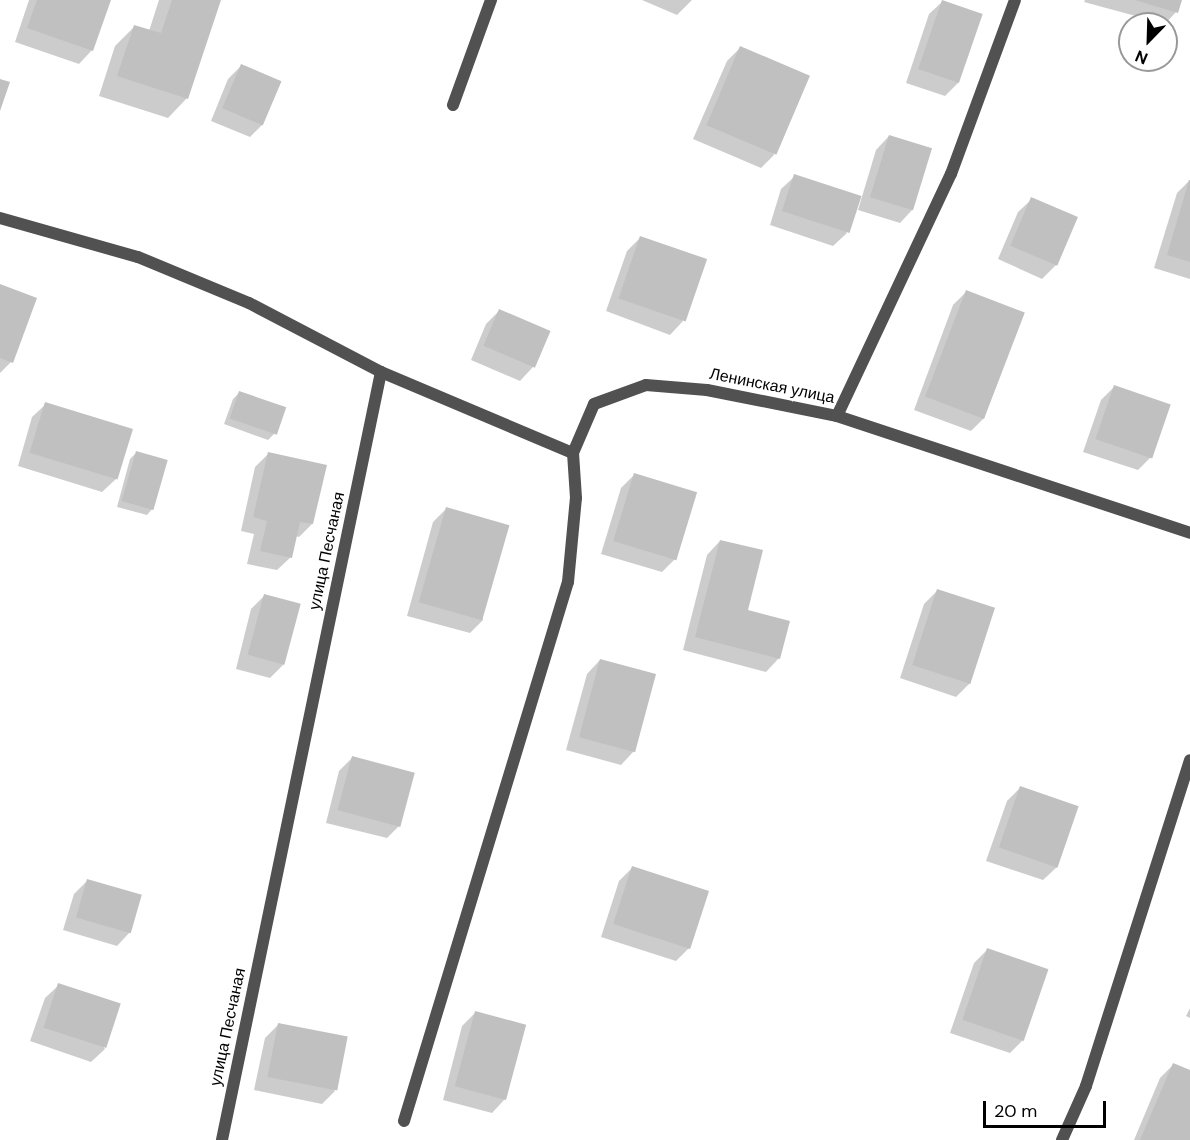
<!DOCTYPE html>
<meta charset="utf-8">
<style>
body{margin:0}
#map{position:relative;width:1190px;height:1140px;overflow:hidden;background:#fff;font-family:"DM Sans",sans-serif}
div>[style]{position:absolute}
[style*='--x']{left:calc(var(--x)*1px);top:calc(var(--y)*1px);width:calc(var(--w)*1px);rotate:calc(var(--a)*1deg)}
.shadow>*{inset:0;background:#0003}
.building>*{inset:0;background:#c0c0c0;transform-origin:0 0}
.lane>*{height:12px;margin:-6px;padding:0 6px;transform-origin:6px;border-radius:6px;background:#515151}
.street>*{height:12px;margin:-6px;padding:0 6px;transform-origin:6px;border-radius:6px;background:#515151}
span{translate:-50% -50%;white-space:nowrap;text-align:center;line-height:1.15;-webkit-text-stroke:4.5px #fff;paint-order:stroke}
.street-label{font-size:16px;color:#000}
.north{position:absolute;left:1118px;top:12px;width:60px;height:60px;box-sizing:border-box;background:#fff;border:2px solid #999;border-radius:50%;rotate:203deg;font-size:16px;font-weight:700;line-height:24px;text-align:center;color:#000}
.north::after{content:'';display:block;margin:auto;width:21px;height:27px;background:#000;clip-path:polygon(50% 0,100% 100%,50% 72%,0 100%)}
.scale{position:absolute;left:983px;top:1101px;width:123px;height:27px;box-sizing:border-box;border:3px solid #000;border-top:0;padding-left:8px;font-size:18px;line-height:21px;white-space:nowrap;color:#000;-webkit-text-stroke:4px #fff;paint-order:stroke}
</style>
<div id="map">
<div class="shadow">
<i style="clip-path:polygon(29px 0,109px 0,92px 50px,79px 64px,15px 42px)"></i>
<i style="clip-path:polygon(159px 0,219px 0,187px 98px,168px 118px,99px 96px,115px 46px,135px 26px,149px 31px)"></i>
<i style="clip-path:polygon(642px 0,692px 0,677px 15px)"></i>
<i style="clip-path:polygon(1085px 0,1180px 0,1176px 12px,1165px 24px,1084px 2px)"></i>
<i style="clip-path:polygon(943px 1px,982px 15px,958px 83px,945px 96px,906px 83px,929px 14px)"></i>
<i style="clip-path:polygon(740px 48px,774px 155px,761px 168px,693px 139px,727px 61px)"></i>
<i style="clip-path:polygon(241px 66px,263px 124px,250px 137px,211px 121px,228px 79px)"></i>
<i style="clip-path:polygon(889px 136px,913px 209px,900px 223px,858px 210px,876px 150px)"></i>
<i style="clip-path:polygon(795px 176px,847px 233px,833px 246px,770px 225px,781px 189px)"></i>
<i style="clip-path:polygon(1190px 180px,1190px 279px,1154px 268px,1177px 193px)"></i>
<i style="clip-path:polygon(1032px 199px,1076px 218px,1056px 265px,1042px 279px,998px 259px,1018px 212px)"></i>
<i style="clip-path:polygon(641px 237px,683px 321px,670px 335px,606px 311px,627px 251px)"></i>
<i style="clip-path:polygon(0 286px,11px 362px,0 373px)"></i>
<i style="clip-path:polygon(966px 292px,985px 417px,971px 431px,914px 410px,953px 305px)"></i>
<i style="clip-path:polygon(499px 311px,533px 367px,520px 381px,471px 360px,486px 324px)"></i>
<i style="clip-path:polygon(1114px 387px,1151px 457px,1138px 470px,1083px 452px,1101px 400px)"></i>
<i style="clip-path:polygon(240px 392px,284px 408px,274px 434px,268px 440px,224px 424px,233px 399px)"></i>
<i style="clip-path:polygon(46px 404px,116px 479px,102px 492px,18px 466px,32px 417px)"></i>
<i style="clip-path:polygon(136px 453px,153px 508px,147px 515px,117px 507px,130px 459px)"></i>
<i style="clip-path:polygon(268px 454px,312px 524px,299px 537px,295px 536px,291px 557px,277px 570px,247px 564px,254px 534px,241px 531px,255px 467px)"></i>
<i style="clip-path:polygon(634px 475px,675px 559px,662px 572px,601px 554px,621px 488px)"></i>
<i style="clip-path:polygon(446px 509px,483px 620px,470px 633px,407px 616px,433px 522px)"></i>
<i style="clip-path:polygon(720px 541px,746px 611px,779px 658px,766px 672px,683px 650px,707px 555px)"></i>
<i style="clip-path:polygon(937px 591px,970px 683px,956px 697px,900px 678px,924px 604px)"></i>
<i style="clip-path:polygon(264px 596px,284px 664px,270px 678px,236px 669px,251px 609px)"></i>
<i style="clip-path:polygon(600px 660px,634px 751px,621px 765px,566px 750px,587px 674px)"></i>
<i style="clip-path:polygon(352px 758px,400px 825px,387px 838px,326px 823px,339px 771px)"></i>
<i style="clip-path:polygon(1021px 787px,1057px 867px,1043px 880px,986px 861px,1007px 801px)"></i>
<i style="clip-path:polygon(632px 868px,707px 892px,689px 948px,676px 961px,601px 937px,619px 881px)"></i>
<i style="clip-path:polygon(88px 880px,130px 932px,117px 946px,63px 930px,74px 894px)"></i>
<i style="clip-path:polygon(988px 949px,1023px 1040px,1010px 1053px,950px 1033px,974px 963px)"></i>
<i style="clip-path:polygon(59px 985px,105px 1049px,91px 1062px,30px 1041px,45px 998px)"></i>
<i style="clip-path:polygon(1190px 1008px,1190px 1018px,1186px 1016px)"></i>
<i style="clip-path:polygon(475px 1013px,505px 1099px,492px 1113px,443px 1100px,462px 1026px)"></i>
<i style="clip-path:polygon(278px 1025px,335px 1091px,322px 1104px,254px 1090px,265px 1038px)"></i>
<i style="clip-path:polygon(1173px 1065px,1190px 1072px,1190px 1140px,1134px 1140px,1160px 1078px)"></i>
</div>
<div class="building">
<i style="clip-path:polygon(37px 0,111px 0,93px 51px,27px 28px)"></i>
<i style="clip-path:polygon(172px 0,221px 0,188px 99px,117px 76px,134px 25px,161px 33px)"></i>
<i style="left:942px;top:0;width:43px;height:73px;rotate:19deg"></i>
<i style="clip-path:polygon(1135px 0,1182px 0,1178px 13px)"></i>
<i style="left:740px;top:46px;width:76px;height:86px;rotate:23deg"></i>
<i style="left:241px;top:64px;width:44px;height:48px;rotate:23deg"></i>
<i style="clip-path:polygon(0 79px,10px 82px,0 111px)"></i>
<i style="left:889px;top:135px;width:45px;height:65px;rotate:17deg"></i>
<i style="left:794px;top:174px;width:71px;height:39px;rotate:18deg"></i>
<i style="clip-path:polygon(1189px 180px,1190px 180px,1190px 262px,1167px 255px)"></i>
<i style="left:1031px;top:197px;width:51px;height:53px;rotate:23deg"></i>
<i style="left:640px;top:236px;width:71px;height:66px;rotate:19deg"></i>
<i style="clip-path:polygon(0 284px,37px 298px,13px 363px,0 358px)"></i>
<i style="left:966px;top:290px;width:63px;height:114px;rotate:21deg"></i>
<i style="left:499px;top:309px;width:56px;height:40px;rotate:23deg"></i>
<i style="left:1114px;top:385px;width:60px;height:57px;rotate:19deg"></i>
<i style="left:239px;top:391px;width:50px;height:29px;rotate:19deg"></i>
<i style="left:45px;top:402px;width:92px;height:53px;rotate:17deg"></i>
<i style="left:136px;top:451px;width:33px;height:52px;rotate:16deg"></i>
<i style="clip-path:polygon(268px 452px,327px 465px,313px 524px,300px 522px,292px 558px,260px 551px,267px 521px,253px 517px)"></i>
<i style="left:634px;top:473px;width:66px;height:71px;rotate:17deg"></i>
<i style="left:446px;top:507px;width:66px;height:99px;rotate:16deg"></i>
<i style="clip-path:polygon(720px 540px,763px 550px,748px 610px,790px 621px,780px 659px,695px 637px)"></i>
<i style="left:937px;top:589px;width:61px;height:80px;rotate:18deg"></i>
<i style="left:264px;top:594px;width:38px;height:63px;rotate:15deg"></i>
<i style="left:600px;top:659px;width:58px;height:81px;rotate:15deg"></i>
<i style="left:352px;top:756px;width:65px;height:56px;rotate:15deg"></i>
<i style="left:1020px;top:786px;width:62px;height:65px;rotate:19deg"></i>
<i style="left:632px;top:866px;width:81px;height:61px;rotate:18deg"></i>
<i style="left:87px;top:879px;width:57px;height:40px;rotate:16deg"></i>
<i style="left:987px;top:948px;width:65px;height:76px;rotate:19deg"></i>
<i style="left:58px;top:983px;width:66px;height:47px;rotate:18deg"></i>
<i style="left:475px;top:1011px;width:53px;height:78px;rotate:15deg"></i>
<i style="left:278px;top:1023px;width:71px;height:55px;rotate:11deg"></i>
<i style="clip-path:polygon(1173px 1063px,1190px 1070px,1190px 1140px,1140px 1140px)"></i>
</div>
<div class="lane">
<i style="--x:453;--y:105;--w:112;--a:-70.1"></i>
<i style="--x:404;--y:1121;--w:563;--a:-73.08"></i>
<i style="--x:568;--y:582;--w:84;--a:-84.6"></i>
<i style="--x:576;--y:498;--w:45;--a:-93.8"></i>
<i style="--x:1062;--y:1140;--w:59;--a:-66"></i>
<i style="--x:1086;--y:1086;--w:342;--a:-72.3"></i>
</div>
<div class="street">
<i style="--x:0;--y:218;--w:143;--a:15.8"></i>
<i style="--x:138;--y:257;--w:120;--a:22.5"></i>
<i style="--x:249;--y:303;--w:149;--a:27.6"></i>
<i style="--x:381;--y:372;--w:784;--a:101.7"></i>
<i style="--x:381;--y:372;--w:208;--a:22.9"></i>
<i style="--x:573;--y:453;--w:53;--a:-66.8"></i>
<i style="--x:594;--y:404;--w:55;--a:-20.1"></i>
<i style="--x:646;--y:385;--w:61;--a:4.7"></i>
<i style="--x:707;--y:390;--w:133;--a:11.3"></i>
<i style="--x:837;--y:416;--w:372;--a:18.3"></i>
<i style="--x:837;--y:416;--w:268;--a:-64.8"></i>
<i style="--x:951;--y:174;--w:185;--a:-69.8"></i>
</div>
<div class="street-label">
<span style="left:772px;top:386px;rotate:11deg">Ленинская улица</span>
<span style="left:327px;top:551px;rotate:-78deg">улица Песчаная</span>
<span style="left:228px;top:1027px;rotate:-78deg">улица Песчаная</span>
</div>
<div class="north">N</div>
<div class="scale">20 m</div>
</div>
